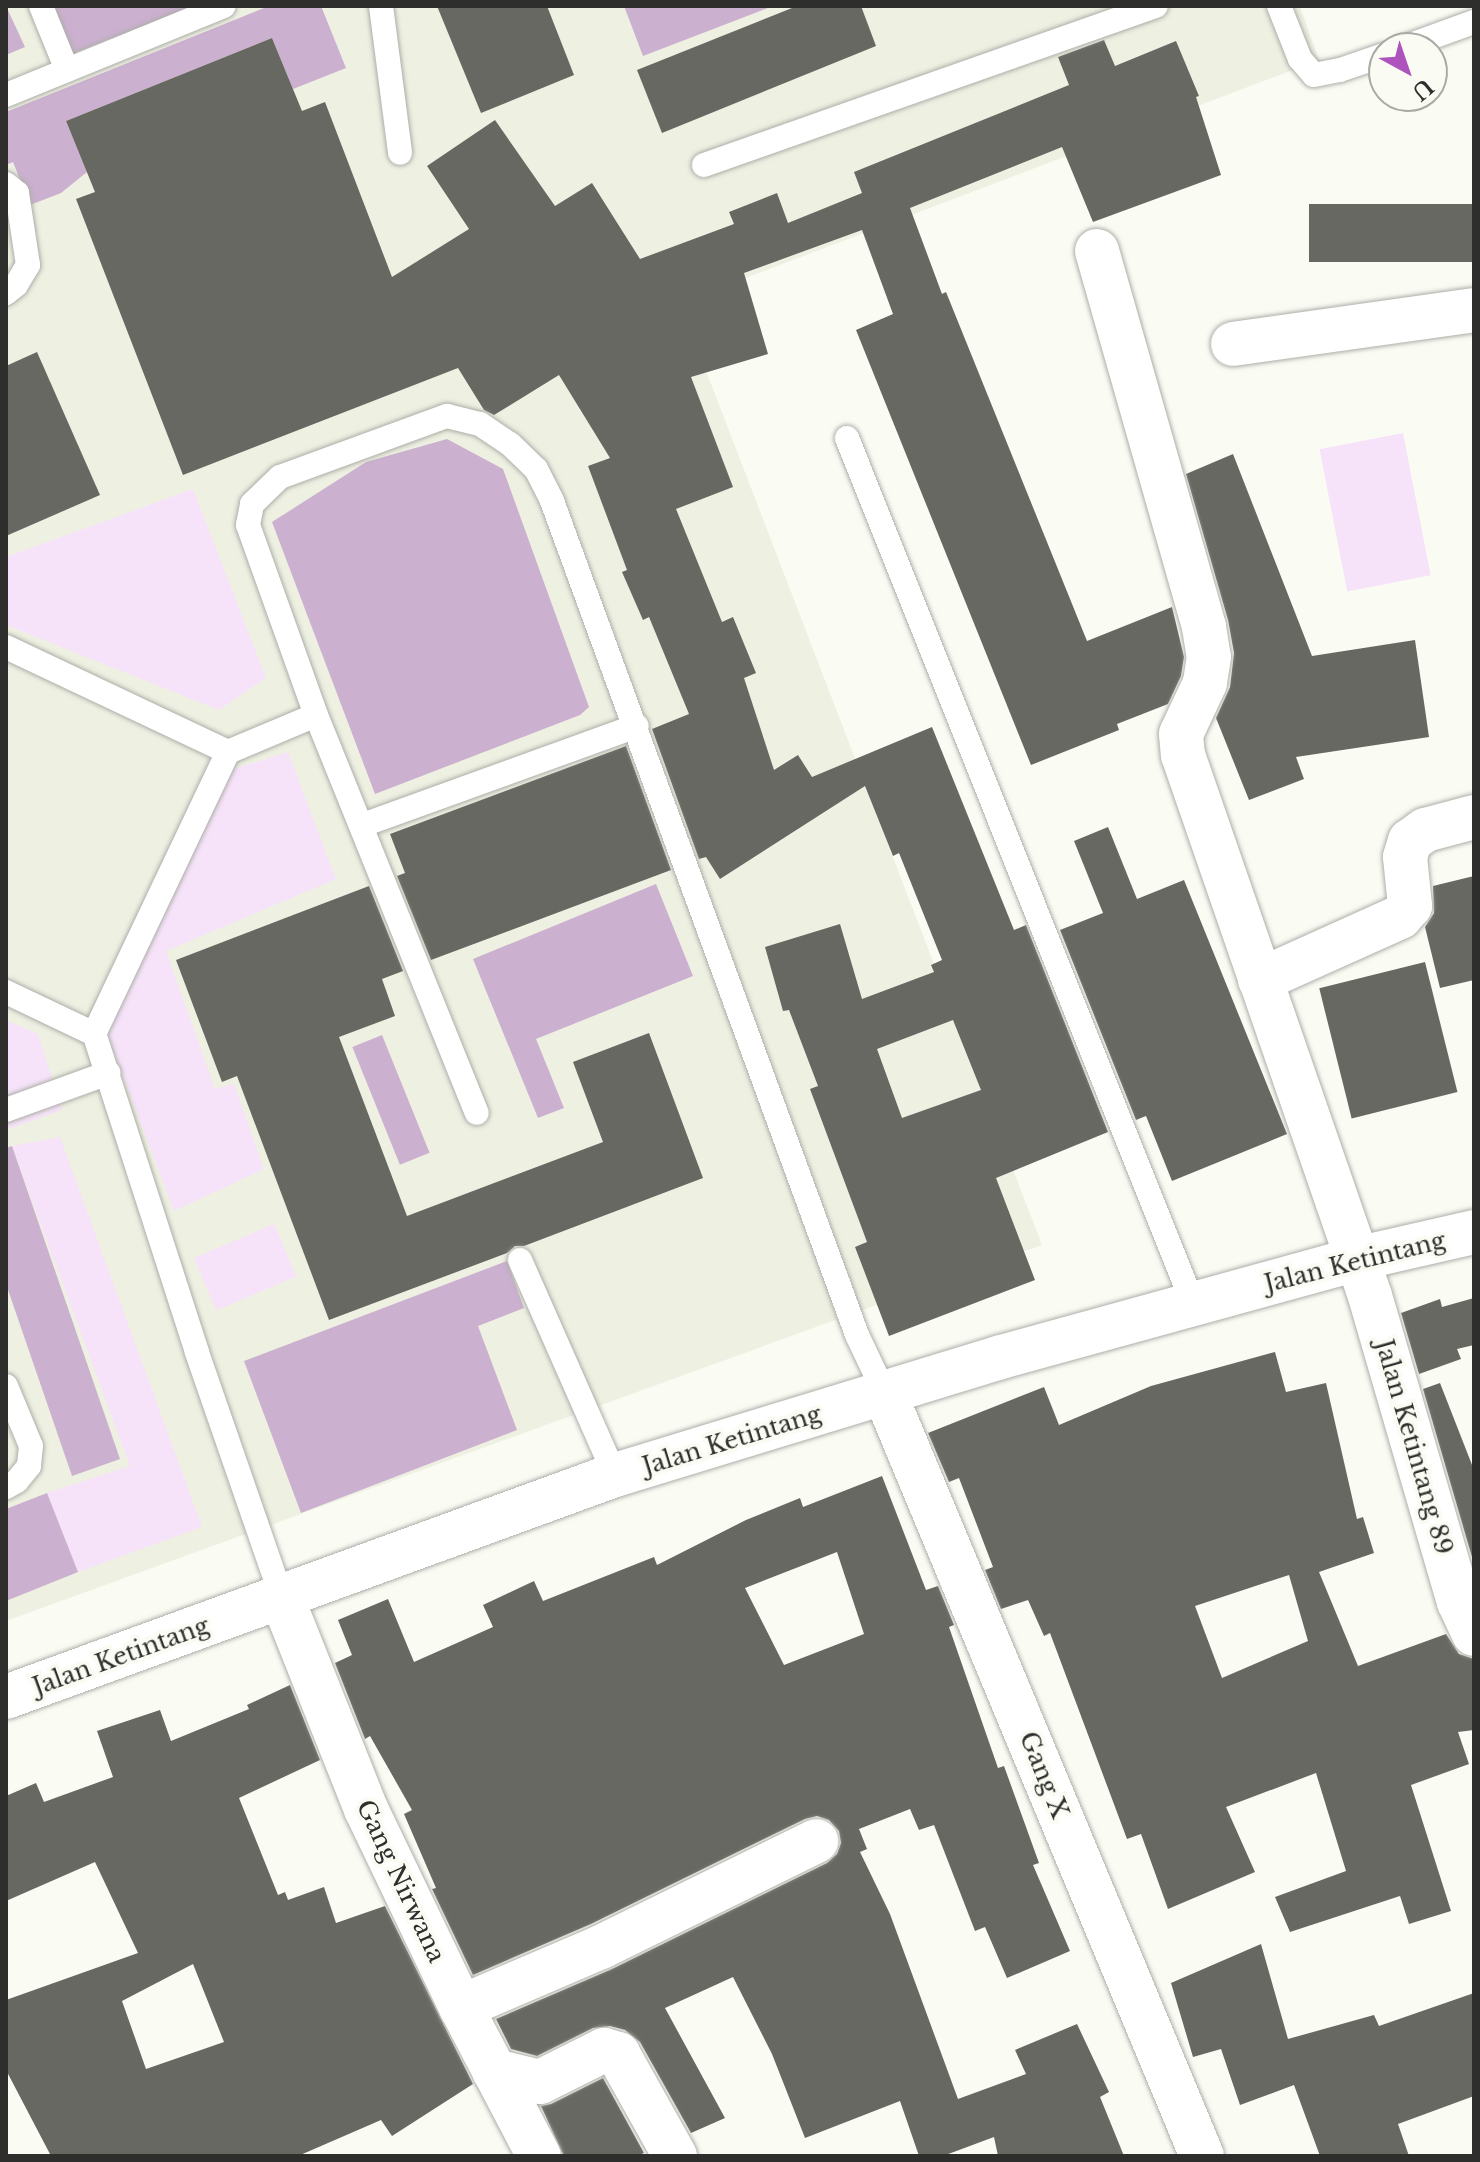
<!DOCTYPE html>
<style>
body{margin:0}
#map{position:relative;width:1480px;height:2162px;overflow:hidden;background:#fafcf4;font-family:"Libre Baskerville",serif}
div>[style]{position:absolute}
[style*='--x']{left:calc(var(--x)*1px);top:calc(var(--y)*1px);width:calc(var(--w)*1px);rotate:calc(var(--a)*1deg)}
.built>*{inset:0;background:#eef0e2}
.green>*{inset:0;background:#f6e3f9;transform-origin:0 0}
.forest>*{inset:0;background:#cbb0cf;transform-origin:0 0}
.building>*{inset:0;background:#676862;transform-origin:0 0}
.roads{filter:drop-shadow(0 0 2px #adaea8) drop-shadow(0 0 2px #adaea8)}
.service>*{height:24px;margin:-12px;padding:0 12px;transform-origin:12px;border-radius:12px;background:#fff}
.minor>*{height:44px;margin:-22px;padding:0 22px;transform-origin:22px;border-radius:22px;background:#fff}
.tertiary>*{height:44px;margin:-22px;padding:0 22px;transform-origin:22px;border-radius:22px;background:#fff}
span{translate:-50% -50%;white-space:nowrap;text-align:center;line-height:1.15;-webkit-text-stroke:8px #fafcf4;paint-order:stroke}
.street-label{font-size:24px;color:#2e2e2c}
.frame{position:absolute;inset:0;border:8px solid #2e2e2c;pointer-events:none}
.north{position:absolute;left:1368px;top:32px;width:80px;height:80px;box-sizing:border-box;background:#fafcf4;border:2px solid #a8aaa4;border-radius:50%;rotate:140deg;font-size:22px;font-weight:700;line-height:32px;text-align:center;color:#2e2e2c}
.north::after{content:'';display:block;margin:auto;width:28px;height:36px;background:#ae52bd;clip-path:polygon(50% 0,100% 100%,50% 72%,0 100%)}
</style>
<div id="map">
<div class="built">
<i style="clip-path:polygon(6px 6px,1300px 6px,1319px 60px,680px 303px,1042px 1245px,6px 1621px)"></i>
</div>
<div class="green">
<i style="left:1403px;top:433px;width:145px;height:85px;rotate:79deg"></i>
<i style="clip-path:polygon(193px 489px,266px 678px,219px 710px,6px 625px,6px 557px)"></i>
<i style="clip-path:polygon(288px 752px,336px 879px,166px 951px,215px 1089px,234px 1084px,264px 1169px,174px 1211px,105px 1028px,231px 770px)"></i>
<i style="clip-path:polygon(6px 1020px,38px 1034px,62px 1110px,6px 1130px)"></i>
<i style="clip-path:polygon(60px 1137px,202px 1527px,78px 1572px,47px 1493px,130px 1466px,12px 1146px)"></i>
<i style="left:274px;top:1224px;width:57px;height:87px;rotate:67deg"></i>
</div>
<div class="forest">
<i style="clip-path:polygon(6px 6px,25px 47px,6px 55px)"></i>
<i style="clip-path:polygon(60px 6px,194px 6px,72px 54px,52px 9px)"></i>
<i style="clip-path:polygon(269px 6px,321px 6px,346px 68px,293px 89px,272px 38px,66px 121px,87px 172px,61px 193px,30px 205px,13px 162px,6px 165px,6px 112px)"></i>
<i style="clip-path:polygon(624px 6px,773px 6px,643px 56px)"></i>
<i style="clip-path:polygon(447px 439px,503px 469px,589px 707px,580px 715px,375px 794px,272px 522px,366px 462px)"></i>
<i style="clip-path:polygon(656px 884px,693px 976px,536px 1039px,564px 1108px,538px 1118px,473px 959px)"></i>
<i style="left:382px;top:1035px;width:127px;height:32px;rotate:68deg"></i>
<i style="clip-path:polygon(12px 1146px,120px 1459px,72px 1476px,6px 1284px,6px 1148px)"></i>
<i style="clip-path:polygon(507px 1261px,524px 1308px,478px 1326px,517px 1430px,301px 1513px,244px 1361px)"></i>
<i style="clip-path:polygon(47px 1493px,78px 1572px,6px 1601px,6px 1509px)"></i>
</div>
<div class="building">
<i style="clip-path:polygon(437px 6px,547px 6px,574px 75px,481px 113px)"></i>
<i style="clip-path:polygon(797px 6px,861px 6px,876px 46px,662px 133px,637px 70px)"></i>
<i style="clip-path:polygon(evenodd,272px 38px,302px 111px,325px 102px,392px 277px,469px 229px,427px 166px,495px 120px,555px 206px,592px 183px,640px 259px,734px 224px,729px 212px,777px 193px,788px 223px,862px 193px,854px 172px,1069px 85px,1058px 57px,1104px 40px,1115px 66px,1176px 41px,1199px 96px,1196px 97px,1221px 175px,1093px 222px,1062px 147px,910px 208px,942px 294px,946px 292px,1087px 641px,1172px 607px,1184px 657px,1181px 676px,1168px 704px,1117px 724px,1119px 730px,1031px 765px,856px 330px,893px 314px,862px 230px,744px 273px,768px 354px,691px 377px,733px 487px,676px 509px,722px 622px,733px 617px,756px 673px,744px 678px,774px 770px,798px 755px,812px 777px,932px 727px,1014px 930px,1026px 925px,1108px 1132px,996px 1178px,1035px 1280px,889px 1336px,855px 1247px,867px 1242px,810px 1089px,818px 1086px,789px 1010px,783px 1011px,765px 947px,840px 924px,862px 999px,934px 972px,931px 965px,942px 960px,899px 853px,893px 856px,865px 786px,720px 879px,706px 857px,699px 859px,652px 729px,689px 714px,649px 617px,643px 620px,622px 572px,627px 570px,588px 466px,610px 458px,559px 375px,494px 415px,484px 410px,458px 368px,183px 475px,76px 199px,95px 192px,66px 121px,272px 38px,953px 1020px,981px 1090px,902px 1118px,877px 1049px,953px 1020px)"></i>
<i style="left:1474px;top:204px;width:58px;height:165px;rotate:90deg"></i>
<i style="clip-path:polygon(37px 352px,100px 495px,6px 536px,6px 366px)"></i>
<i style="clip-path:polygon(1233px 454px,1312px 656px,1415px 640px,1429px 737px,1296px 757px,1304px 779px,1249px 800px,1216px 718px,1230px 687px,1234px 653px,1228px 620px,1186px 474px)"></i>
<i style="clip-path:polygon(626px 746px,671px 870px,431px 960px,397px 876px,405px 873px,390px 834px)"></i>
<i style="clip-path:polygon(1108px 827px,1137px 899px,1184px 880px,1287px 1134px,1172px 1181px,1146px 1116px,1136px 1120px,1060px 930px,1103px 913px,1074px 841px)"></i>
<i style="clip-path:polygon(1474px 876px,1474px 980px,1440px 988px,1425px 927px,1434px 913px,1433px 886px)"></i>
<i style="clip-path:polygon(369px 886px,403px 971px,382px 979px,395px 1016px,339px 1037px,407px 1216px,603px 1142px,573px 1062px,649px 1033px,703px 1178px,524px 1246px,515px 1246px,507px 1253px,329px 1320px,237px 1076px,222px 1082px,176px 960px)"></i>
<i style="left:1425px;top:962px;width:134px;height:109px;rotate:76deg"></i>
<i style="clip-path:polygon(1474px 1298px,1474px 1345px,1457px 1349px,1461px 1359px,1419px 1374px,1401px 1313px,1440px 1299px,1442px 1307px)"></i>
<i style="clip-path:polygon(evenodd,1275px 1352px,1286px 1392px,1326px 1383px,1357px 1519px,1363px 1517px,1374px 1553px,1319px 1572px,1358px 1666px,1446px 1634px,1459px 1654px,1474px 1659px,1474px 1730px,1458px 1732px,1469px 1764px,1411px 1785px,1451px 1911px,1409px 1924px,1400px 1896px,1290px 1932px,1275px 1897px,1346px 1871px,1316px 1773px,1226px 1807px,1255px 1872px,1168px 1909px,1141px 1834px,1127px 1839px,1050px 1633px,1044px 1636px,1028px 1600px,1001px 1609px,985px 1570px,993px 1567px,959px 1478px,949px 1482px,928px 1433px,1044px 1387px,1059px 1425px,1151px 1386px,1275px 1352px,1289px 1575px,1308px 1641px,1222px 1678px,1195px 1606px,1289px 1575px)"></i>
<i style="clip-path:polygon(1440px 1383px,1474px 1470px,1474px 1564px,1423px 1389px)"></i>
<i style="clip-path:polygon(evenodd,882px 1476px,926px 1590px,938px 1586px,954px 1625px,949px 1627px,998px 1768px,1004px 1766px,1039px 1863px,1033px 1865px,1070px 1951px,1007px 1978px,985px 1927px,975px 1931px,934px 1825px,919px 1830px,910px 1809px,859px 1829px,867px 1849px,860px 1852px,890px 1914px,958px 2099px,1026px 2074px,1015px 2050px,1077px 2024px,1109px 2092px,1100px 2097px,1124px 2156px,998px 2156px,994px 2137px,943px 2156px,919px 2156px,900px 2101px,805px 2138px,772px 2054px,733px 1977px,665px 2008px,725px 2118px,691px 2133px,640px 2042px,625px 2030px,610px 2026px,593px 2028px,537px 2056px,511px 2049px,496px 2019px,612px 1969px,827px 1863px,837px 1854px,841px 1843px,839px 1831px,829px 1820px,817px 1816px,805px 1819px,591px 1924px,473px 1975px,432px 1889px,436px 1888px,404px 1814px,412px 1810px,370px 1736px,365px 1739px,335px 1663px,352px 1655px,338px 1620px,388px 1599px,414px 1662px,493px 1627px,483px 1605px,534px 1581px,543px 1601px,654px 1557px,657px 1565px,746px 1520px,800px 1498px,803px 1507px,882px 1476px,837px 1552px,864px 1634px,784px 1665px,745px 1588px,837px 1552px)"></i>
<i style="clip-path:polygon(evenodd,290px 1685px,320px 1760px,239px 1798px,278px 1895px,285px 1892px,288px 1900px,324px 1887px,336px 1923px,385px 1906px,473px 2084px,392px 2136px,381px 2120px,298px 2156px,51px 2156px,6px 2070px,6px 2000px,138px 1953px,95px 1862px,6px 1901px,6px 1796px,36px 1783px,44px 1802px,113px 1777px,97px 1731px,160px 1710px,171px 1741px,249px 1709px,247px 1705px,290px 1685px,193px 1964px,224px 2042px,146px 2069px,122px 2001px,193px 1964px)"></i>
<i style="clip-path:polygon(1261px 1944px,1288px 2039px,1374px 2015px,1379px 2026px,1474px 1993px,1474px 2096px,1398px 2124px,1409px 2156px,1320px 2156px,1294px 2085px,1240px 2105px,1221px 2049px,1193px 2057px,1171px 1983px)"></i>
<i style="clip-path:polygon(603px 2078px,644px 2153px,636px 2156px,564px 2156px,541px 2106px,551px 2104px)"></i>
</div>
<div class="roads">
<div class="service">
<i style="--x:41;--y:6;--w:69;--a:67.9"></i>
<i style="--x:381;--y:6;--w:148;--a:82.6"></i>
<i style="--x:1279;--y:6;--w:57;--a:68.4"></i>
<i style="--x:1300;--y:59;--w:21;--a:49"></i>
<i style="--x:1314;--y:75;--w:26;--a:-11"></i>
<i style="--x:1340;--y:70;--w:46;--a:-18.8"></i>
<i style="--x:1402;--y:48;--w:77;--a:-19.9"></i>
<i style="--x:6;--y:95;--w:235;--a:-22.2"></i>
<i style="--x:704;--y:165;--w:479;--a:-19.4"></i>
<i style="--x:6;--y:184;--w:14;--a:39"></i>
<i style="--x:17;--y:193;--w:73;--a:81.3"></i>
<i style="--x:28;--y:265;--w:23;--a:121"></i>
<i style="--x:16;--y:285;--w:13;--a:141"></i>
<i style="--x:847;--y:438;--w:933;--a:68.22"></i>
<i style="--x:6;--y:647;--w:246;--a:25.3"></i>
<i style="--x:316;--y:715;--w:202;--a:-109.7"></i>
<i style="--x:248;--y:525;--w:21;--a:-79"></i>
<i style="--x:252;--y:504;--w:39;--a:-44"></i>
<i style="--x:280;--y:477;--w:178;--a:-20.1"></i>
<i style="--x:447;--y:416;--w:34;--a:14"></i>
<i style="--x:480;--y:424;--w:36;--a:34"></i>
<i style="--x:510;--y:444;--w:36;--a:44"></i>
<i style="--x:536;--y:469;--w:36;--a:63"></i>
<i style="--x:552;--y:501;--w:888;--a:69.91"></i>
<i style="--x:857;--y:1335;--w:65;--a:64.6"></i>
<i style="--x:363;--y:825;--w:291;--a:-19.9"></i>
<i style="--x:6;--y:992;--w:98;--a:25.5"></i>
<i style="--x:6;--y:1110;--w:109;--a:-19.9"></i>
<i style="--x:520;--y:1260;--w:235;--a:66.2"></i>
<i style="--x:6;--y:1386;--w:65;--a:67.4"></i>
<i style="--x:31;--y:1446;--w:20;--a:96"></i>
<i style="--x:29;--y:1466;--w:19;--a:129"></i>
<i style="--x:17;--y:1481;--w:13;--a:151"></i>
<i style="--x:282;--y:1598;--w:260;--a:-109.1"></i>
<i style="--x:197;--y:1352;--w:334;--a:-107.9"></i>
<i style="--x:94;--y:1034;--w:312;--a:-64.6"></i>
<i style="--x:228;--y:752;--w:95;--a:-22.8"></i>
<i style="--x:316;--y:715;--w:429;--a:68"></i>
</div>
<div class="minor">
<i style="--x:1097;--y:251;--w:391;--a:74.1"></i>
<i style="--x:1204;--y:627;--w:30;--a:81"></i>
<i style="--x:1209;--y:657;--w:26;--a:99"></i>
<i style="--x:1205;--y:683;--w:56;--a:115.2"></i>
<i style="--x:1181;--y:734;--w:21;--a:85"></i>
<i style="--x:1183;--y:755;--w:572;--a:70.93"></i>
<i style="--x:1370;--y:1296;--w:319;--a:73.8"></i>
<i style="--x:1459;--y:1602;--w:35;--a:65"></i>
<i style="--x:1233;--y:344;--w:243;--a:-8"></i>
<i style="--x:1260;--y:980;--w:154;--a:-24.2"></i>
<i style="--x:1400;--y:917;--w:15;--a:-48"></i>
<i style="--x:1410;--y:906;--w:49;--a:-95.8"></i>
<i style="--x:1405;--y:857;--w:17;--a:-73"></i>
<i style="--x:1410;--y:841;--w:19;--a:-36"></i>
<i style="--x:1425;--y:830;--w:51;--a:-14.9"></i>
<i style="--x:885;--y:1394;--w:825;--a:67.41"></i>
<i style="--x:282;--y:1598;--w:227;--a:68.3"></i>
<i style="--x:366;--y:1809;--w:220;--a:64.4"></i>
<i style="--x:461;--y:2007;--w:168;--a:62.4"></i>
<i style="--x:461;--y:2007;--w:152;--a:-23.2"></i>
<i style="--x:601;--y:1947;--w:240;--a:-26.2"></i>
<i style="--x:494;--y:2071;--w:47;--a:13.4"></i>
<i style="--x:540;--y:2082;--w:72;--a:-26.6"></i>
<i style="--x:604;--y:2050;--w:15;--a:16"></i>
<i style="--x:618;--y:2054;--w:117;--a:60.8"></i>
</div>
<div class="tertiary">
<i style="--x:6;--y:1697;--w:648;--a:-20.03"></i>
<i style="--x:615;--y:1475;--w:404;--a:-17"></i>
<i style="--x:1001;--y:1357;--w:368;--a:-15.4"></i>
<i style="--x:1356;--y:1259;--w:121;--a:-12.9"></i>
</div>
</div>
<div class="street-label">
<span style="left:1355px;top:1262px;rotate:-14deg">Jalan Ketintang</span>
<span style="left:732px;top:1440px;rotate:-17deg">Jalan Ketintang</span>
<span style="left:1414px;top:1447px;rotate:74deg">Jalan Ketintang 89</span>
<span style="left:121px;top:1656px;rotate:-20deg">Jalan Ketintang</span>
<span style="left:1044px;top:1775px;rotate:68deg">Gang X</span>
<span style="left:401px;top:1881px;rotate:65deg">Gang Nirwana</span>
</div>
<div class="frame"></div>
<div class="north">U</div>
</div>
